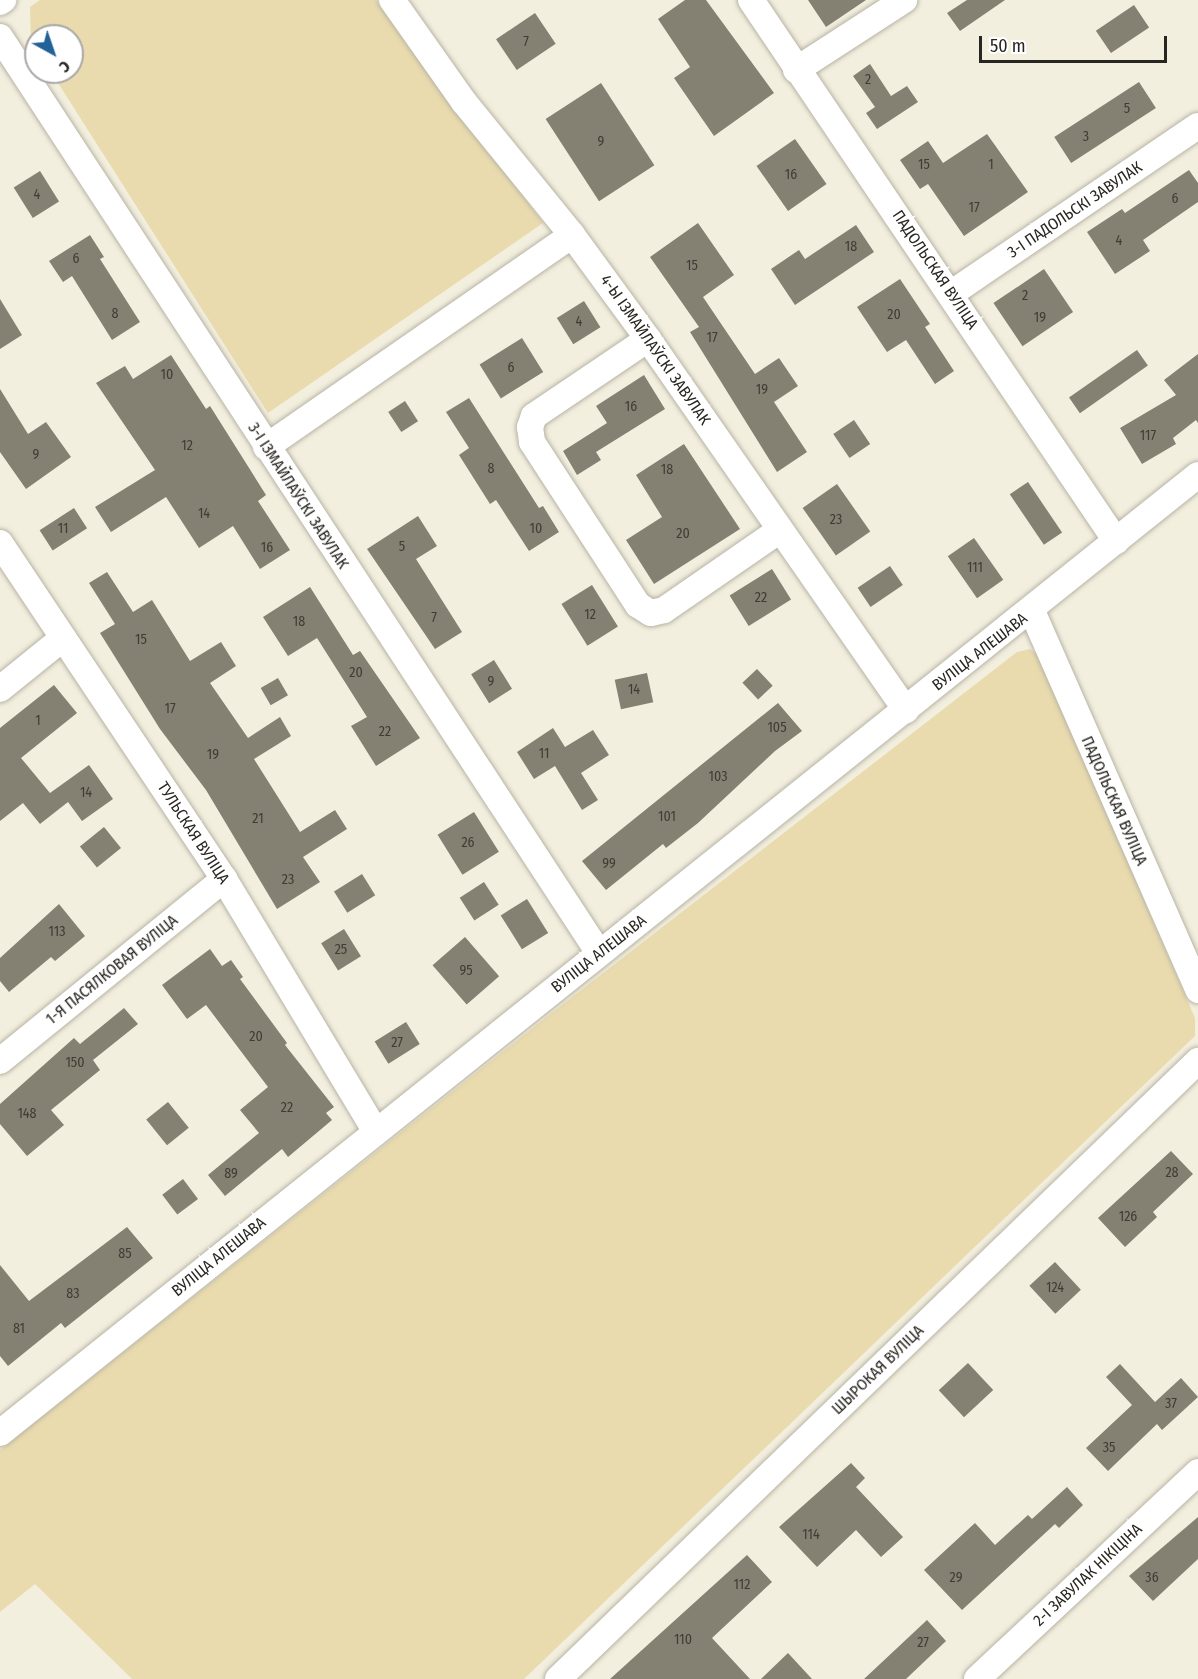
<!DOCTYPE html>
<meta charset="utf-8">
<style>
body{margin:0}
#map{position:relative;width:1198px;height:1679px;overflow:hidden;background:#f3efdf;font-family:"Fira Sans Condensed",sans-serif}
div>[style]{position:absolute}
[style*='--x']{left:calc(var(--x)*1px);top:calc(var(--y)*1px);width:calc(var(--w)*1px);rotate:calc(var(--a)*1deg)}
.green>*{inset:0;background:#e9dbae}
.building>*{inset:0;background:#848072;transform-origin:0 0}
.roads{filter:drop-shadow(0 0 2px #b8b4a5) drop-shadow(0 0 2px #b8b4a5)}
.minor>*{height:26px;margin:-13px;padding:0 13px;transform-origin:13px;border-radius:13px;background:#fff}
span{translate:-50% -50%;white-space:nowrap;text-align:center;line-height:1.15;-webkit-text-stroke:5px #fff;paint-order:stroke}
.number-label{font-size:14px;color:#3f3c35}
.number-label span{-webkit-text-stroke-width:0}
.street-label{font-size:16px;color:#282621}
.north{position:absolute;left:24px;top:24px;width:60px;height:60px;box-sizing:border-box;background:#fff;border:2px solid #a9a8a6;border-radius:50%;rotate:140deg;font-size:16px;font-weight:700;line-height:24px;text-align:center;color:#282621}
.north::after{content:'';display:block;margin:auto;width:21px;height:27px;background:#236298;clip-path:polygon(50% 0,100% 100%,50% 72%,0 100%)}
.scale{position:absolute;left:979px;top:36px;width:188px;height:27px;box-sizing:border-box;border:3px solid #282621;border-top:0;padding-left:8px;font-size:18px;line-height:21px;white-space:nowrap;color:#282621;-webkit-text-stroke:4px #fff;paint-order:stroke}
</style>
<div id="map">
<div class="green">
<i style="clip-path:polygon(40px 0,376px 0,543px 223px,268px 413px,51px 72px,72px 72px,72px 36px,36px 36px,36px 48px,31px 40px,30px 7px)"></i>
<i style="clip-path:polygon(1030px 649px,1038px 655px,1195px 1018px,1195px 1036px,524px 1679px,132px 1679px,35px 1584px,0 1612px,0 1450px,553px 1012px,1017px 652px)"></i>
</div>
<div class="building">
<i style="clip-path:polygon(685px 0,706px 0,774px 93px,714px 136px,674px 78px,690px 67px,658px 19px)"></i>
<i style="clip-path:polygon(808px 0,866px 0,826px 27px)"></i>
<i style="clip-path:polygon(967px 0,1005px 0,960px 31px,947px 13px)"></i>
<i style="left:1134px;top:5px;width:27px;height:46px;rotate:56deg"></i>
<i style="left:535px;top:13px;width:37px;height:47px;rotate:56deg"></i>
<i style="clip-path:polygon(870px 64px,891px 96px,907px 86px,918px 102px,877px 129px,866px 113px,875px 107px,853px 76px)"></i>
<i style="left:1139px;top:82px;width:31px;height:101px;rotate:57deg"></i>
<i style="left:601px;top:83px;width:98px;height:66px;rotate:57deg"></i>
<i style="clip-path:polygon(987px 134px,1028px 192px,964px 236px,928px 184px,920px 189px,900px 160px,928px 141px,943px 163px)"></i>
<i style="left:795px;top:139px;width:55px;height:47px;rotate:55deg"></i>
<i style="clip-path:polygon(1189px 170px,1198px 183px,1198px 202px,1143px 240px,1150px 251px,1115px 274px,1087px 232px,1122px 209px,1125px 213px)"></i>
<i style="left:40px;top:171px;width:36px;height:31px;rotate:58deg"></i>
<i style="clip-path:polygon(698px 223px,734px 275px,703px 297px,755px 374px,779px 358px,798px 386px,774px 402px,807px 452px,777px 472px,690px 332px,699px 327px,650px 257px)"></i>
<i style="clip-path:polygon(856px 225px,874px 252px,795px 305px,771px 269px,799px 250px,805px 259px)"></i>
<i style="clip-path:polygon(90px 235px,104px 257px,100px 259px,140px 322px,112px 340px,72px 276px,63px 282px,49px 261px)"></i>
<i style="left:1044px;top:269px;width:52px;height:61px;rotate:56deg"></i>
<i style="clip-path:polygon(900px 279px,930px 324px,925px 327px,954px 371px,935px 384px,906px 340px,887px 352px,857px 307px)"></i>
<i style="clip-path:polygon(0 299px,22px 335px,0 349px)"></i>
<i style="left:584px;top:301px;width:31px;height:32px;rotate:58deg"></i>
<i style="left:522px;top:338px;width:40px;height:50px;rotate:58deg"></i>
<i style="left:1137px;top:350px;width:19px;height:83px;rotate:55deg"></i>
<i style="clip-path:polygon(1198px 354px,1198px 423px,1196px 420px,1173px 438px,1176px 444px,1142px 464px,1120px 428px,1176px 395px,1164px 380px)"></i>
<i style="clip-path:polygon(171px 355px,206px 409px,210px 406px,266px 495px,258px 501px,290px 550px,260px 569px,233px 526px,199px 548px,166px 497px,111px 532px,95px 507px,155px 470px,96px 383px,125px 366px,133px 379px)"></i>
<i style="clip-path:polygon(644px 375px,665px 409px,596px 452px,601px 460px,577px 475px,563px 451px,607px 423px,596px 406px)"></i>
<i style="clip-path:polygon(0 389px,28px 434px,46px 422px,71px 457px,26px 489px,0 452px)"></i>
<i style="clip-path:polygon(469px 398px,539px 508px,543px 506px,559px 532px,529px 551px,496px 500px,490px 504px,459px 455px,469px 448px,446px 412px)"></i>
<i style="left:405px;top:401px;width:24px;height:20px;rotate:57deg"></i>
<i style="left:854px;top:420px;width:29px;height:25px;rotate:56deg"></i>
<i style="clip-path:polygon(684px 444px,740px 529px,654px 584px,626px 540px,662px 517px,636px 475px)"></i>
<i style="left:1028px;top:482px;width:61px;height:22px;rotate:56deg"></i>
<i style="left:837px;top:484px;width:58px;height:42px;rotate:55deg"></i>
<i style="left:74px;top:508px;width:24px;height:41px;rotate:57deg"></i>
<i style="clip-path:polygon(418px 516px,437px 546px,416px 559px,462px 632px,435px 649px,367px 549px)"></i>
<i style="left:974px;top:538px;width:51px;height:32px;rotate:55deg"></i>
<i style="left:890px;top:566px;width:23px;height:39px;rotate:56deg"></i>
<i style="left:772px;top:569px;width:36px;height:50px;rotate:58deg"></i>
<i style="clip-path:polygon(107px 572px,133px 612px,152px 600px,190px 661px,221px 642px,236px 666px,210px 683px,248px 738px,280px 717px,291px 736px,254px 759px,300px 832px,335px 810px,347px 829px,303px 857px,320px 882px,277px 909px,206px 790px,160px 729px,100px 633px,115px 624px,89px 583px)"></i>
<i style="left:592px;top:585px;width:49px;height:36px;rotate:58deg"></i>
<i style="clip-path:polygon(310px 587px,353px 655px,360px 651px,420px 738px,376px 766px,351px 726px,367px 717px,317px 638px,288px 656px,263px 617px)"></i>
<i style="left:494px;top:660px;width:34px;height:27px;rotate:58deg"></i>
<i style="left:757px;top:669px;width:23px;height:20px;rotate:47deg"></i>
<i style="left:647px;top:673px;width:30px;height:33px;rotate:78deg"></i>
<i style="left:278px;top:678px;width:20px;height:20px;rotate:60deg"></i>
<i style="clip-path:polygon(54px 685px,77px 713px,21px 758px,50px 793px,89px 765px,113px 799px,82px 821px,68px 802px,40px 824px,23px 803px,0 821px,0 728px)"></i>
<i style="clip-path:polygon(778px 703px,802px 731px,775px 751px,698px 823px,666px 848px,663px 844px,606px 890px,582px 861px)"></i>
<i style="clip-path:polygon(553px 728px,565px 747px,593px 730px,609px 755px,581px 773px,598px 800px,582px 810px,555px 766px,534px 779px,517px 752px)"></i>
<i style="left:474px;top:812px;width:47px;height:43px;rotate:58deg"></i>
<i style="left:104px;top:827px;width:27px;height:31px;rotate:51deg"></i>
<i style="left:362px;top:874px;width:25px;height:33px;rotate:58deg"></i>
<i style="left:484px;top:882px;width:27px;height:29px;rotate:57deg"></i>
<i style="left:527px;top:899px;width:40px;height:31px;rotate:58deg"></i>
<i style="clip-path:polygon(59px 904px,85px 936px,55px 961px,51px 957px,9px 992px,0 981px,0 958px)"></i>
<i style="left:344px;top:929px;width:32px;height:27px;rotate:58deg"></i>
<i style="left:465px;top:937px;width:52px;height:43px;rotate:49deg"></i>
<i style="clip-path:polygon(210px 949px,222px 966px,231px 960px,243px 977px,240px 979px,287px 1043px,285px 1045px,334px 1107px,326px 1113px,332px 1120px,288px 1157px,282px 1149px,225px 1196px,208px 1175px,259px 1133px,240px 1110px,268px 1087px,206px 1005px,187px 1019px,162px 985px)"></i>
<i style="clip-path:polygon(124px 1008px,138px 1024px,93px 1060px,100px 1070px,51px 1110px,64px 1125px,27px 1156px,0 1124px,0 1104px,74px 1038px,80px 1044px)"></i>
<i style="left:406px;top:1022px;width:26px;height:37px;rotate:58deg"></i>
<i style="left:168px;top:1102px;width:33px;height:28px;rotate:51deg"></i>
<i style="clip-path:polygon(1171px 1151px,1193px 1174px,1153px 1212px,1157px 1217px,1125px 1247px,1098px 1218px)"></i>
<i style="left:183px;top:1179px;width:25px;height:26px;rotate:53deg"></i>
<i style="clip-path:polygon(127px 1227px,153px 1258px,65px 1328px,61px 1323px,8px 1366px,0 1356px,0 1265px,29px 1301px)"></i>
<i style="left:1055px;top:1262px;width:38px;height:35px;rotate:47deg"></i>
<i style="left:968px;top:1363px;width:37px;height:40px;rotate:47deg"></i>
<i style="clip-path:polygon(1120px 1364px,1155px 1402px,1181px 1378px,1198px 1397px,1162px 1430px,1157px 1424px,1108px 1471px,1086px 1448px,1132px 1405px,1106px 1377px)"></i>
<i style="clip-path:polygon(851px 1463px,865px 1478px,856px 1487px,903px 1537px,881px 1557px,856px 1530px,817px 1567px,779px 1527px)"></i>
<i style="clip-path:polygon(1067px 1487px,1083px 1505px,1059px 1528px,1055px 1524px,962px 1610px,924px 1570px,975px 1523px,995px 1545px,1028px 1515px,1032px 1519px)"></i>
<i style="clip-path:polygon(1198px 1517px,1198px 1559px,1153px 1601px,1129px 1576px)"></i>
<i style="clip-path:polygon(747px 1555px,772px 1582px,712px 1638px,750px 1679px,610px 1679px)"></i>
<i style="clip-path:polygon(927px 1620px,946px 1641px,906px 1679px,864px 1679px)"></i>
<i style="clip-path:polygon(788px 1653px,812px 1679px,761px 1679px)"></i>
</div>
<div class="roads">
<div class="minor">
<i style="--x:392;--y:0;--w:125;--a:54.8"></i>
<i style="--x:464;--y:102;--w:171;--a:50.9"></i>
<i style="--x:572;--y:235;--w:129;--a:53.8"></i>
<i style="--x:648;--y:339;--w:452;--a:55.2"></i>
<i style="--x:751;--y:0;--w:653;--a:55.99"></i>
<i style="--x:0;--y:2;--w:4;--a:-34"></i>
<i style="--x:0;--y:37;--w:1094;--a:56.82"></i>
<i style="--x:796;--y:70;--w:129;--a:-32.9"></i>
<i style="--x:952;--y:293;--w:297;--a:-34.2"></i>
<i style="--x:648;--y:339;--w:138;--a:146"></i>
<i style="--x:534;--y:416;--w:12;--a:110"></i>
<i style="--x:530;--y:427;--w:15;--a:82"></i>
<i style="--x:532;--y:442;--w:194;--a:57"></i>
<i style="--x:638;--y:605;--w:15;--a:32"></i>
<i style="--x:651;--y:613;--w:13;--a:-13"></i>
<i style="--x:664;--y:610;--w:141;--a:-34.6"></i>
<i style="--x:266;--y:447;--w:372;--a:-34.7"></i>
<i style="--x:0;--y:543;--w:404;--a:56.3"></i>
<i style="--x:224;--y:879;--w:293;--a:59"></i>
<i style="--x:1032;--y:611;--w:414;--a:66.3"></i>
<i style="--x:0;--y:689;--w:81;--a:-39"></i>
<i style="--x:0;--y:1061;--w:289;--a:-39.1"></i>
<i style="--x:0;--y:1433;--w:1534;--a:-38.65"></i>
<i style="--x:558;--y:1679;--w:890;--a:-44"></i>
<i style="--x:977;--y:1679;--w:303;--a:-43.1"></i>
</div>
</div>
<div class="number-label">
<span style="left:526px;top:42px">7</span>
<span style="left:868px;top:80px">2</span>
<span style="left:1127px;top:109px">5</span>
<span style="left:1086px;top:137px">3</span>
<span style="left:601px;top:142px">9</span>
<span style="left:924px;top:165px">15</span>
<span style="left:991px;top:165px">1</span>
<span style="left:791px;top:175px">16</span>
<span style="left:37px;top:195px">4</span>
<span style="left:1175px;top:199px">6</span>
<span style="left:974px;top:208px">17</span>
<span style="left:1119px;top:241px">4</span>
<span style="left:851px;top:247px">18</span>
<span style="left:76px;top:259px">6</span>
<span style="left:692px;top:266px">15</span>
<span style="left:1025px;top:296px">2</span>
<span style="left:115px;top:314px">8</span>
<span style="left:894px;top:315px">20</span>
<span style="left:1040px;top:318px">19</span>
<span style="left:579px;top:322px">4</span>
<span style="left:712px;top:338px">17</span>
<span style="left:511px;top:368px">6</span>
<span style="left:167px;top:375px">10</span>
<span style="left:762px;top:390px">19</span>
<span style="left:631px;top:407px">16</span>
<span style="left:1148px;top:436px">117</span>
<span style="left:187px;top:446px">12</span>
<span style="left:36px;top:455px">9</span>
<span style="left:491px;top:469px">8</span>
<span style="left:667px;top:470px">18</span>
<span style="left:204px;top:514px">14</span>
<span style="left:836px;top:520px">23</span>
<span style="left:63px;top:529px">11</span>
<span style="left:536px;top:529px">10</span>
<span style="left:683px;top:534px">20</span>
<span style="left:402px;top:547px">5</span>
<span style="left:267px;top:548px">16</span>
<span style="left:975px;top:568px">111</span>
<span style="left:761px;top:598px">22</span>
<span style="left:590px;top:615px">12</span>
<span style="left:434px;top:618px">7</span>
<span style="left:299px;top:622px">18</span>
<span style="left:141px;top:640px">15</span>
<span style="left:356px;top:673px">20</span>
<span style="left:491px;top:682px">9</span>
<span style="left:634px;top:690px">14</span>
<span style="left:170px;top:709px">17</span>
<span style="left:38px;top:721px">1</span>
<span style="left:777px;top:728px">105</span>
<span style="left:385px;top:732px">22</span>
<span style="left:544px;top:754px">11</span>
<span style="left:213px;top:755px">19</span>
<span style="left:718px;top:777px">103</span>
<span style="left:86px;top:793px">14</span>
<span style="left:667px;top:817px">101</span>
<span style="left:258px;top:819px">21</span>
<span style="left:468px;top:843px">26</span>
<span style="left:609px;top:864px">99</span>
<span style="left:288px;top:880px">23</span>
<span style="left:57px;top:932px">113</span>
<span style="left:341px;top:950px">25</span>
<span style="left:466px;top:971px">95</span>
<span style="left:256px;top:1037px">20</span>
<span style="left:397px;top:1043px">27</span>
<span style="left:75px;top:1063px">150</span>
<span style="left:287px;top:1108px">22</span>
<span style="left:27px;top:1114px">148</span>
<span style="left:1172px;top:1173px">28</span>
<span style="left:231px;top:1174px">89</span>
<span style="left:1128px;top:1217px">126</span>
<span style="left:125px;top:1254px">85</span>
<span style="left:1055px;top:1288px">124</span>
<span style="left:73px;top:1294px">83</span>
<span style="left:19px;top:1329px">81</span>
<span style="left:1171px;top:1404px">37</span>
<span style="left:1109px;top:1448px">35</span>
<span style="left:811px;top:1535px">114</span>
<span style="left:956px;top:1578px">29</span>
<span style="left:1152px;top:1578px">36</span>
<span style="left:742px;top:1585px">112</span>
<span style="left:683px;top:1640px">110</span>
<span style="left:923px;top:1643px">27</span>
</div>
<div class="street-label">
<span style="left:1075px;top:210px;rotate:-34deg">3-І ПАДОЛЬСКІ ЗАВУЛАК</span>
<span style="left:935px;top:270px;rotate:56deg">ПАДОЛЬСКАЯ ВУЛІЦА</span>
<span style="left:655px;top:350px;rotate:55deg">4-Ы ІЗМАЙЛАЎСКІ ЗАВУЛАК</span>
<span style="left:298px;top:496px;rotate:57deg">3-І ІЗМАЙЛАЎСКІ ЗАВУЛАК</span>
<span style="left:980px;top:652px;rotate:-38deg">ВУЛІЦА АЛЕШАВА</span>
<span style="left:1114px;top:801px;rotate:66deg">ПАДОЛЬСКАЯ ВУЛІЦА</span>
<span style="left:193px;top:833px;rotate:57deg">ТУЛЬСКАЯ ВУЛІЦА</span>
<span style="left:599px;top:954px;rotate:-38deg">ВУЛІЦА АЛЕШАВА</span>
<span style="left:112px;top:970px;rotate:-39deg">1-Я ПАСЯЛКОВАЯ ВУЛІЦА</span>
<span style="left:219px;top:1257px;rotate:-39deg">ВУЛІЦА АЛЕШАВА</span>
<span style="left:878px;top:1370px;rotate:-44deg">ШЫРОКАЯ ВУЛІЦА</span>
<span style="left:1088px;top:1575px;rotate:-43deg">2-І ЗАВУЛАК НІКІЦІНА</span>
</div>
<div class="north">С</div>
<div class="scale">50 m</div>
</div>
